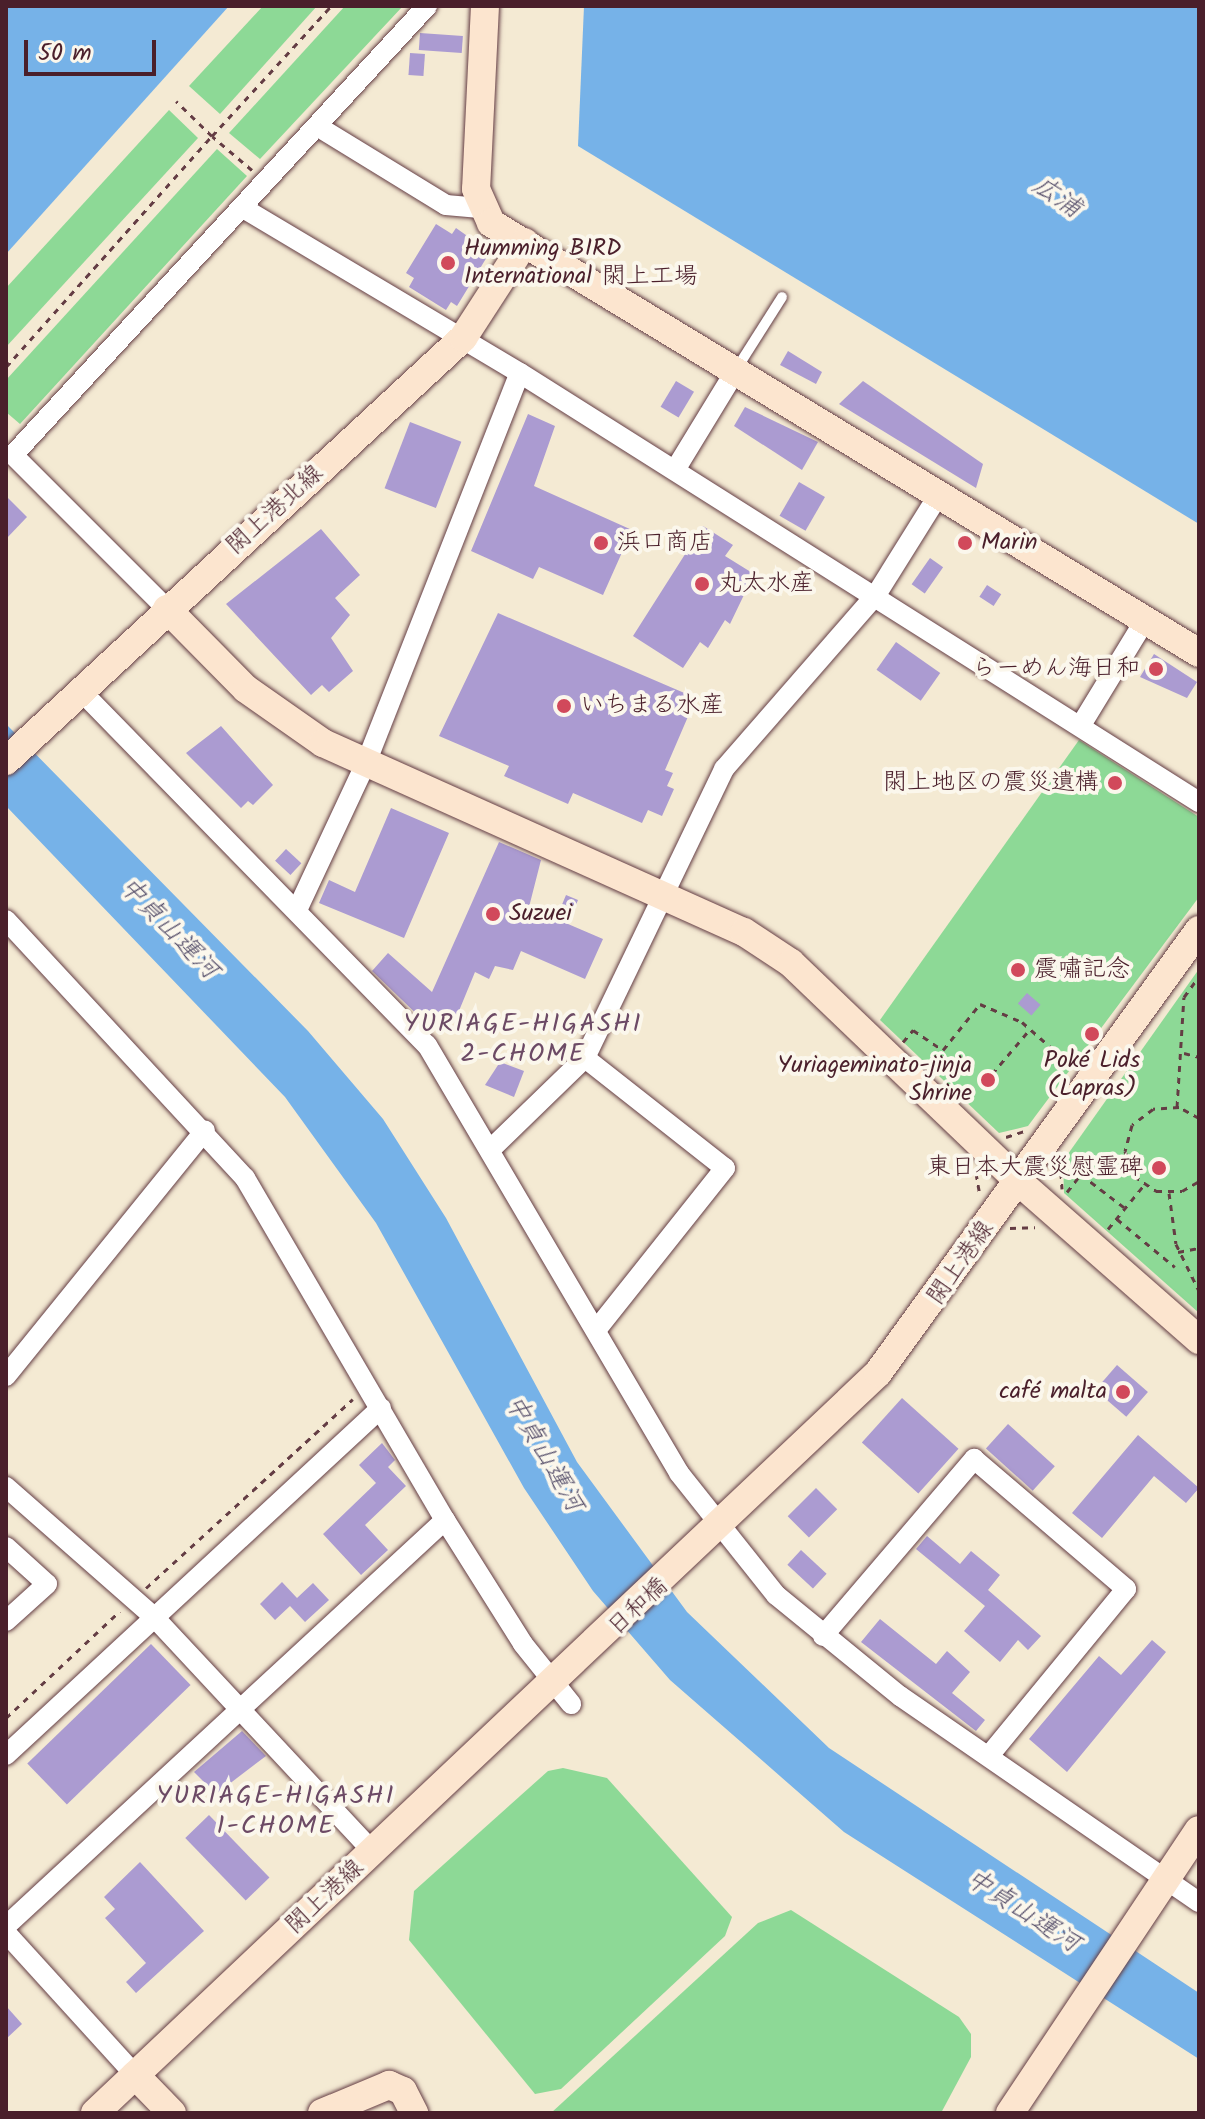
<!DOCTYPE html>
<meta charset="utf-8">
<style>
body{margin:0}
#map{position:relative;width:1205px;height:2119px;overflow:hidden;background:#f4ead3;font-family:Kalam,"Klee One",sans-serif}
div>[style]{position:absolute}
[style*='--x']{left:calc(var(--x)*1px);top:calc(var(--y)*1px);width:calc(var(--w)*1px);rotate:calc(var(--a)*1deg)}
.green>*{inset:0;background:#8dd996}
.water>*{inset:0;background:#76b2e8}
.building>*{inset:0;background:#ab9bd1;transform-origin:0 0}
.path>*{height:3px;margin-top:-1.5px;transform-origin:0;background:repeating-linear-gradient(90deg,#643d44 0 6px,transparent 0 12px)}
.roads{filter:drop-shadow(0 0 2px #643d44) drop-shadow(0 0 2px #643d44)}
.lane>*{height:10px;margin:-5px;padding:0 5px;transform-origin:5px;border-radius:5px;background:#fff}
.street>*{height:20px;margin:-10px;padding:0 10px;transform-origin:10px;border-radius:10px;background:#fff}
.secondary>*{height:28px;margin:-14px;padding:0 14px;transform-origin:14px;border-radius:14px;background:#fce5cf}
.dots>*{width:22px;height:22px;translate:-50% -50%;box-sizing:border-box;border:4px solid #fbf7ec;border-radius:50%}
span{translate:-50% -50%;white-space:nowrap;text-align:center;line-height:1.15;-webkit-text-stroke:8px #fbf7ec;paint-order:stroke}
.poi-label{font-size:24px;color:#4a1f2b}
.left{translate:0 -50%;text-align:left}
.right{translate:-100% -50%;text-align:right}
.street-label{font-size:24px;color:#4a1f2b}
.water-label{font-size:26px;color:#59526d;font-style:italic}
.neighbourhood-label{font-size:26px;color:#6c4a65;letter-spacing:2px}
.frame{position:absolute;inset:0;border:8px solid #4a1f2b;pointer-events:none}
.scale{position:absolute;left:24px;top:40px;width:132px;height:36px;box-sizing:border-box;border:4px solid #4a1f2b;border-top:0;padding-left:10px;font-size:24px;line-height:28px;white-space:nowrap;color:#4a1f2b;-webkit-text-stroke:6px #fbf7ec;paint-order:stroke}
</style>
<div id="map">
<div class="green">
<i style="clip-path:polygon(263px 6px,317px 6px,220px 114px,189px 86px)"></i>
<i style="clip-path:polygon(345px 6px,403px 6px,260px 159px,229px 133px)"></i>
<i style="clip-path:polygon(169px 110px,198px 138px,6px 347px,6px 288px)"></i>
<i style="clip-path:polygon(217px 149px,247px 176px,20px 424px,6px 412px,6px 380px)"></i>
<i style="clip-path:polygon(1079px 740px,1199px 817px,1199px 897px,1028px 1126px,999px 1133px,880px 1020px)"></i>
<i style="clip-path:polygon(1199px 969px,1199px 1313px,1064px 1193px,1063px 1161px)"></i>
<i style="clip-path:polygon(563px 1768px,607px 1778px,732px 1917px,725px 1936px,561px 2089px,535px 2094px,409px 1940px,414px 1891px,548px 1771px)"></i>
<i style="clip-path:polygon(791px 1910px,959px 2017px,971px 2034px,971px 2057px,941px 2113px,551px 2113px,758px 1923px)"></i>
</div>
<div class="water">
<i style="clip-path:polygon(6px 6px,229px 6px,6px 254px)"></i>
<i style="clip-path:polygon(584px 6px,1199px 6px,1199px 524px,578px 146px)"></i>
<i style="clip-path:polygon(6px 724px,308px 1031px,383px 1119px,446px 1218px,577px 1462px,687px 1612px,829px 1748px,1199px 1993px,1199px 2059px,844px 1832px,670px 1680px,593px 1591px,524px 1488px,376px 1223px,285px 1097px,6px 806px)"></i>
</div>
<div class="building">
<i style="left:420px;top:33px;width:43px;height:17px;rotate:4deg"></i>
<i style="left:410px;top:53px;width:15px;height:22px;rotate:4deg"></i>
<i style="clip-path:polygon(436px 224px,452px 234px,456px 228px,490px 252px,457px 306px,451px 302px,446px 310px,409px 287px,414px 278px,406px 273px)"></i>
<i style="clip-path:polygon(788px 351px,822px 372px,816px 384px,780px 365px)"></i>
<i style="left:676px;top:381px;width:21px;height:30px;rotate:31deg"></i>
<i style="clip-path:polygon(863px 381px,983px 464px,976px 488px,839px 404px)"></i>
<i style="clip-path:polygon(745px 407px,818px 442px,802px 470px,734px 426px)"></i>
<i style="clip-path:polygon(528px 414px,555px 426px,534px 486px,632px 530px,603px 595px,539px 567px,533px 579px,471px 551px)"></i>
<i style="left:410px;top:422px;width:55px;height:71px;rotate:21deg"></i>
<i style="left:799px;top:482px;width:30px;height:39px;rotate:30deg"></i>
<i style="clip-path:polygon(6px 496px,27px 517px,6px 539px)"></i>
<i style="clip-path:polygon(703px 526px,733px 545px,725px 556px,754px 574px,730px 624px,725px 620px,708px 648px,700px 642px,683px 668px,633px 636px)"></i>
<i style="clip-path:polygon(321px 529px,360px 575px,335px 598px,350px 615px,331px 638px,353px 671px,329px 692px,322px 685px,311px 695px,226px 604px)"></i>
<i style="left:930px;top:558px;width:16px;height:32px;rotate:35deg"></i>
<i style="left:987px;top:585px;width:17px;height:14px;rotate:33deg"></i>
<i style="clip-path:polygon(498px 613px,696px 698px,665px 770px,673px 773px,667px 786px,674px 789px,662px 816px,648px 810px,642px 823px,573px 793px,568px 804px,504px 776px,509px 766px,439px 736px)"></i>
<i style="left:896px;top:642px;width:54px;height:34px;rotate:35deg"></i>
<i style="clip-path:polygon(1154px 654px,1197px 682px,1187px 698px,1140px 677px)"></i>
<i style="clip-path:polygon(221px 726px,273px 785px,253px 805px,248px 801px,241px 808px,186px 753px)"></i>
<i style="clip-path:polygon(391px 808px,449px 833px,404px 938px,319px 903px,329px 880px,355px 892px)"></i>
<i style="clip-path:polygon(499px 842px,541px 860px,529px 907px,556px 919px,566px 895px,578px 900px,568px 924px,603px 939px,585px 979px,521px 951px,513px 970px,495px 966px,489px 979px,475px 972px,454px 1023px,440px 1017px,430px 1027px,372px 971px,388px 953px,432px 992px)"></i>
<i style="left:286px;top:849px;width:21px;height:16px;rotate:43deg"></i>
<i style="left:1027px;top:993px;width:18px;height:14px;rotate:41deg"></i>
<i style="clip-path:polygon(500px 1062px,524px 1071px,514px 1097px,485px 1085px)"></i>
<i style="left:1117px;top:1365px;width:41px;height:33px;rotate:41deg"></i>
<i style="left:902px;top:1398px;width:76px;height:60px;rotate:42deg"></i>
<i style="left:1008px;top:1424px;width:63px;height:33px;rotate:42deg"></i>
<i style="clip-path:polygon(1138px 1435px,1199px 1488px,1186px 1503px,1154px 1476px,1102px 1538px,1072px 1513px)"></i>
<i style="clip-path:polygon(382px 1443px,395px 1460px,388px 1467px,406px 1486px,365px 1525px,388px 1550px,361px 1575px,323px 1534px,376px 1483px,359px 1465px)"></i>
<i style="left:816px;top:1488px;width:30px;height:40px;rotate:45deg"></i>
<i style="clip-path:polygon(927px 1536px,960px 1564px,971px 1551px,1000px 1575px,988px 1590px,1041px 1636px,1028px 1650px,1018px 1640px,1000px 1662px,964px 1631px,985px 1606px,916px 1549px)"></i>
<i style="left:801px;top:1550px;width:35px;height:20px;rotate:43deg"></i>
<i style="clip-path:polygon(282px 1582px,297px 1598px,313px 1583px,329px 1600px,305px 1622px,290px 1606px,275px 1620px,260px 1604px)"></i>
<i style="clip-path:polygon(880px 1619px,936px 1664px,947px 1651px,970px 1672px,952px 1693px,985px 1720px,976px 1731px,861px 1642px)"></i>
<i style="clip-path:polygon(1152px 1640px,1166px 1652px,1067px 1772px,1029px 1739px,1099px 1656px,1121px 1675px)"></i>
<i style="left:151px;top:1644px;width:57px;height:172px;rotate:46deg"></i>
<i style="clip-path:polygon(242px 1731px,266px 1756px,216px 1794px,194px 1772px)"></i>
<i style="left:209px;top:1815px;width:87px;height:33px;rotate:46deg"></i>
<i style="clip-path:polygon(140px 1862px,204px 1931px,136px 1993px,126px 1982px,146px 1963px,105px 1918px,115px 1909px,104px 1897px)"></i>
<i style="clip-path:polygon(6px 2006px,22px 2024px,6px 2039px)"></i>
</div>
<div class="path">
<i style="--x:252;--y:170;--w:52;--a:-139.6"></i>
<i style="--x:212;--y:136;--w:176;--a:-47.5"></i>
<i style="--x:6;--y:367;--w:310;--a:-48.3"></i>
<i style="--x:212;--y:136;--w:50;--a:-135.8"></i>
<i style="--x:903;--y:1042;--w:16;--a:-50"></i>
<i style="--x:913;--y:1030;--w:36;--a:34"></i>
<i style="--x:943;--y:1050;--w:59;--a:-51.2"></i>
<i style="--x:980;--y:1004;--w:46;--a:23.2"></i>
<i style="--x:1022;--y:1022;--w:68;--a:41.4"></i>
<i style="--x:1184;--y:1053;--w:16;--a:15"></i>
<i style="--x:992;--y:1074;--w:59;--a:-49.8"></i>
<i style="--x:1177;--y:1107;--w:110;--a:-86.4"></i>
<i style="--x:1184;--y:997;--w:26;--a:-54"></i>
<i style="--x:1199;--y:1118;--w:23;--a:-151"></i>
<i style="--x:1179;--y:1107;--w:26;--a:176"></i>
<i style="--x:1153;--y:1109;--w:26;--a:143"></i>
<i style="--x:1132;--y:1125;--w:27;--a:105"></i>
<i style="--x:1125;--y:1151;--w:27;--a:70"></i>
<i style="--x:1134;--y:1176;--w:27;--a:34"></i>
<i style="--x:1156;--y:1191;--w:26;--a:0"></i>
<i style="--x:1182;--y:1191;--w:20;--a:-30"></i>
<i style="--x:1006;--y:1137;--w:19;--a:-18"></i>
<i style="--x:1060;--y:1160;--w:29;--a:86"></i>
<i style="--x:1062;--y:1160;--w:79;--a:37.3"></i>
<i style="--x:976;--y:1173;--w:22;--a:80"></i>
<i style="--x:1067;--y:1192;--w:23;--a:-52"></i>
<i style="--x:1169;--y:1193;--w:51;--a:82.2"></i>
<i style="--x:1176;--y:1244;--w:52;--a:63.9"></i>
<i style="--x:1117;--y:1219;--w:75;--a:39.6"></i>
<i style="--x:1010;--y:1228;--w:25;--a:-2"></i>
<i style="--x:1108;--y:1229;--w:57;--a:-50.7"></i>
<i style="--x:1178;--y:1252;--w:21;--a:-11"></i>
<i style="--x:146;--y:1588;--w:280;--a:-42.4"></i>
<i style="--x:6;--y:1718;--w:156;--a:-43.2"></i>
</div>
<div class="roads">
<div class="lane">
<i style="--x:737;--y:368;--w:84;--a:-57.6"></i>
</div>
<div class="street">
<i style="--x:317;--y:126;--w:151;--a:31.5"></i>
<i style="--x:446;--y:205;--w:34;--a:5"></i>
<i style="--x:243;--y:208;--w:322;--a:30.8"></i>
<i style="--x:520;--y:373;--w:803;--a:32.29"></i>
<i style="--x:675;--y:470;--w:117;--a:-58.6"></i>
<i style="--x:167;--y:609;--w:218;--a:-135"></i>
<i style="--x:13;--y:455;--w:611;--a:-47.32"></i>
<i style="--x:81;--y:691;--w:495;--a:45.7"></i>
<i style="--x:427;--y:1045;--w:497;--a:59.5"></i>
<i style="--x:679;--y:1473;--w:156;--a:51.5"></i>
<i style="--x:776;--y:1595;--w:160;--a:39.2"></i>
<i style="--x:900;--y:1696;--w:363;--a:34.6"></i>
<i style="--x:1081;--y:725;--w:123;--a:-58.6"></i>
<i style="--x:298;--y:908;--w:160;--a:-64.9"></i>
<i style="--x:366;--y:763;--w:419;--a:-68.5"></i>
<i style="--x:6;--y:920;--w:352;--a:47.2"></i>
<i style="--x:245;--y:1178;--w:396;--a:59.7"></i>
<i style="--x:445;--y:1520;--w:146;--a:57.8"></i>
<i style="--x:523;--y:1644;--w:77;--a:51.3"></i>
<i style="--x:585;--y:1058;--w:178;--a:38.2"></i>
<i style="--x:725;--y:1168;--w:206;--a:128.5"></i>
<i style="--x:493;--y:1147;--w:128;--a:-44.1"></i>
<i style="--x:585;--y:1058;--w:321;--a:-64.3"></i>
<i style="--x:724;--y:769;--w:231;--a:-48.9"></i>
<i style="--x:876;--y:595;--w:119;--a:-58"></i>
<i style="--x:6;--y:1376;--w:316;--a:-51"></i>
<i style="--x:6;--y:1487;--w:197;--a:41.3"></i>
<i style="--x:154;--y:1617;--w:321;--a:47"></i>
<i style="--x:6;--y:1547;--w:55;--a:42.1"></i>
<i style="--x:47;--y:1584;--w:55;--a:137.9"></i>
<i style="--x:823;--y:1636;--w:233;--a:-49.5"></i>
<i style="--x:974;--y:1459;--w:200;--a:40.5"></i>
<i style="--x:1126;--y:1589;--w:216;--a:129.4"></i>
<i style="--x:6;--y:1755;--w:511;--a:-42.78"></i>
<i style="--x:6;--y:1926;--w:598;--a:-42.76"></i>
<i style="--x:6;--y:1933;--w:192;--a:47.7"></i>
</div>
<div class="secondary">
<i style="--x:485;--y:6;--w:183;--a:92.8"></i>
<i style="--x:476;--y:189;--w:37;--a:66"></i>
<i style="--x:491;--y:223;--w:828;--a:31.27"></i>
<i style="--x:167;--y:609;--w:112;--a:45.4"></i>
<i style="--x:246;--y:689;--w:94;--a:35"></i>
<i style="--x:323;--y:743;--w:461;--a:24.2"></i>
<i style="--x:744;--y:932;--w:56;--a:33.4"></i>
<i style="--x:791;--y:963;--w:315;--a:43.8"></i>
<i style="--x:1018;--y:1181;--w:241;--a:41.3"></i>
<i style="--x:6;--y:761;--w:623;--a:-42.79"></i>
<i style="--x:463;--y:338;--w:114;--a:-57.1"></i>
<i style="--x:135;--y:2075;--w:53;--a:45.8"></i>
<i style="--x:95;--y:2113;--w:1077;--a:-43.38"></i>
<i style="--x:878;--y:1373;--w:547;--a:-54.07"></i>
<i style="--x:322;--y:2113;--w:73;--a:-22.7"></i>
<i style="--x:389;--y:2085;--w:15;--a:23"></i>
<i style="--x:403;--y:2091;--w:25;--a:63"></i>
<i style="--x:1010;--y:2113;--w:340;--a:-56.3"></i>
</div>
</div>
<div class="dots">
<i style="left:448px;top:263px;background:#d1495b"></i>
<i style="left:601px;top:543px;background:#d1495b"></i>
<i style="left:965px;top:543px;background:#d1495b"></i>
<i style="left:702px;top:584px;background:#d1495b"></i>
<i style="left:1156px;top:669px;background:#d1495b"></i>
<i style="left:564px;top:706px;background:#d1495b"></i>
<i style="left:1115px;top:783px;background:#d1495b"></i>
<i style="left:493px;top:914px;background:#d1495b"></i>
<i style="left:1018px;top:970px;background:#d1495b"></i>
<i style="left:1092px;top:1034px;background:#d1495b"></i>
<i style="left:988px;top:1080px;background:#d1495b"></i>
<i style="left:1159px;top:1168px;background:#d1495b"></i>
<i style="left:1123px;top:1392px;background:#d1495b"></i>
</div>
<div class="poi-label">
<span class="left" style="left:464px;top:263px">Humming BIRD<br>International 閖上工場</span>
<span class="left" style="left:617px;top:543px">浜口商店</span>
<span class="left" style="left:981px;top:543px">Marin</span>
<span class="left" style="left:718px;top:584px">丸太水産</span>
<span class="right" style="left:1140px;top:669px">らーめん海日和</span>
<span class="left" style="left:580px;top:706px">いちまる水産</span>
<span class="right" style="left:1099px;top:783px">閖上地区の震災遺構</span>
<span class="left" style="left:509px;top:914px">Suzuei</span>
<span class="left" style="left:1034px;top:970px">震嘯記念</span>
<span style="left:1092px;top:1075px">Poké Lids<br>(Lapras)</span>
<span class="right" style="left:972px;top:1080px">Yuriageminato-jinja<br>Shrine</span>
<span class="right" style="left:1143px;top:1168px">東日本大震災慰霊碑</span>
<span class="right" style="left:1107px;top:1392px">café malta</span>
</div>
<div class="street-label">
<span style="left:275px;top:510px;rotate:-42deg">閖上港北線</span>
<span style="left:961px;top:1263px;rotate:-55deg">閖上港線</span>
<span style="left:638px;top:1607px;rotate:-43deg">日和橋</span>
<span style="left:325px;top:1897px;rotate:-43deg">閖上港線</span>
</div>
<div class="water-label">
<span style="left:1056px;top:198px;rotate:34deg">広浦</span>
<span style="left:168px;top:929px;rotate:46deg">中貞山運河</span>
<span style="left:543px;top:1454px;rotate:60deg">中貞山運河</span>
<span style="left:1022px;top:1912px;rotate:33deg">中貞山運河</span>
</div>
<div class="neighbourhood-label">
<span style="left:523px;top:1040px">YURIAGE-HIGASHI<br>2-CHOME</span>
<span style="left:276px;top:1812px">YURIAGE-HIGASHI<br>1-CHOME</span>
</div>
<div class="frame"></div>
<div class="scale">50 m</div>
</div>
